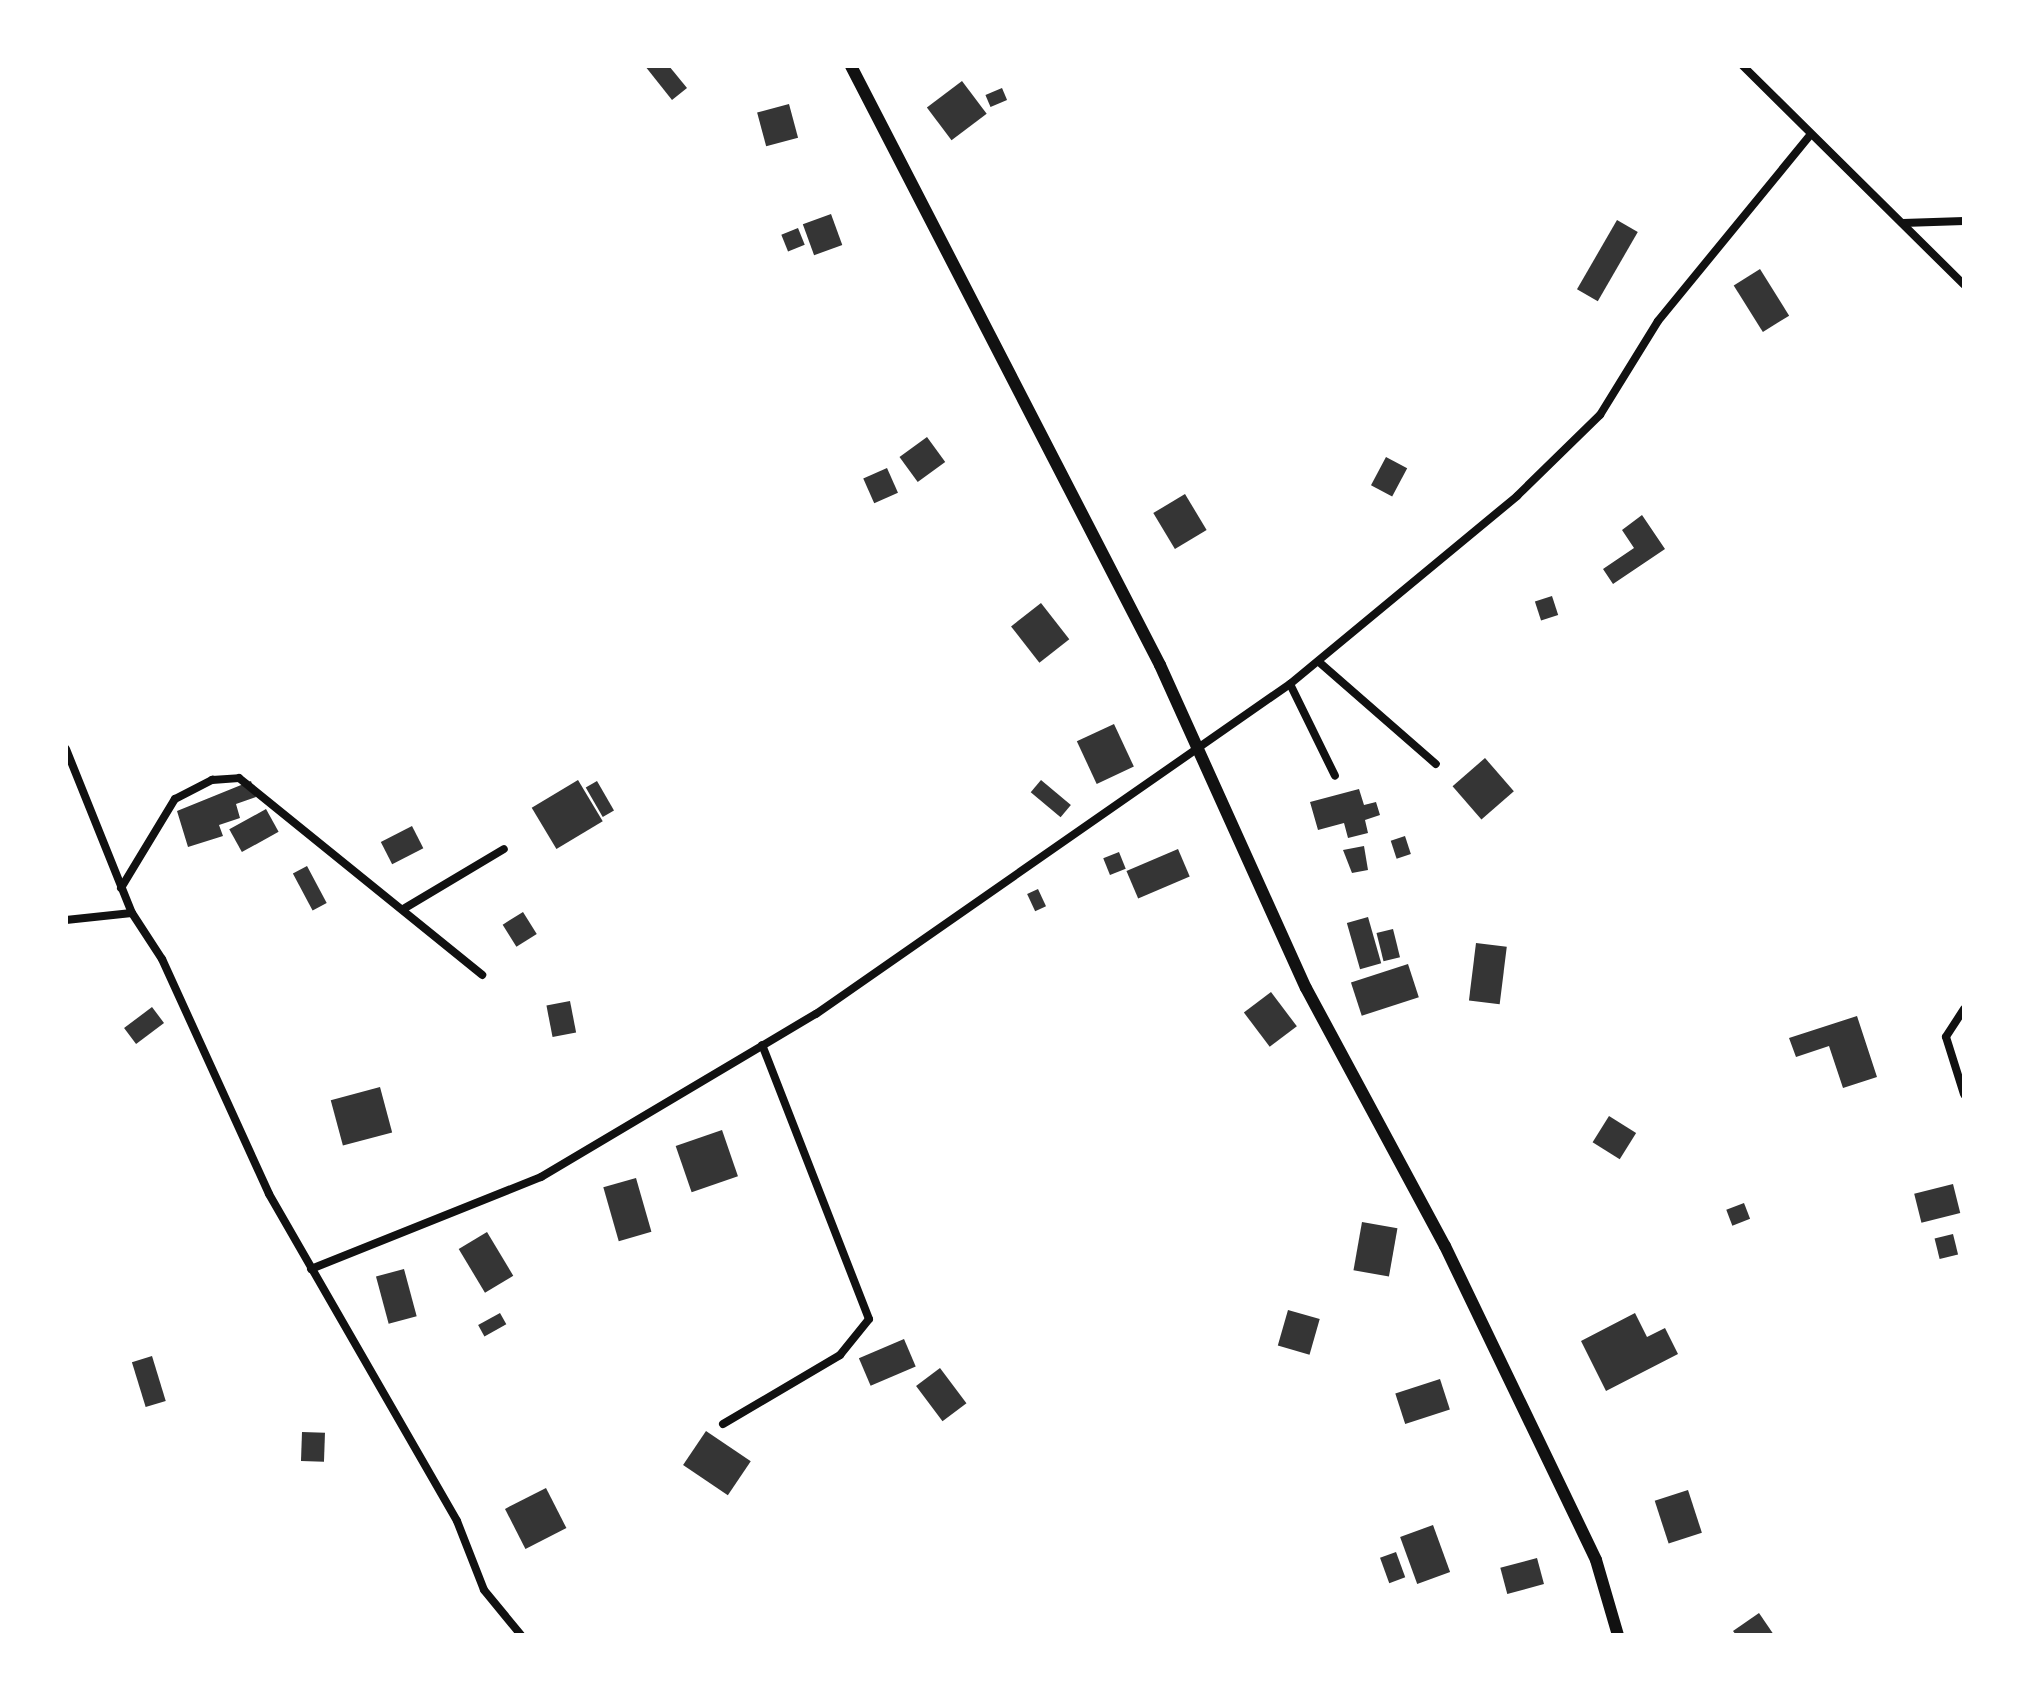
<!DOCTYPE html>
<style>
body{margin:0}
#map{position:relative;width:2030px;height:1701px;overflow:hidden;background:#fff;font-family:"Roboto Serif",serif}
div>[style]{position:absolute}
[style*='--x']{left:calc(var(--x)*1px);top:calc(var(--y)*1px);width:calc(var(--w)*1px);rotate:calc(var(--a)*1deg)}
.building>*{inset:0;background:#353535;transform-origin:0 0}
.minor>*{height:8px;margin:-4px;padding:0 4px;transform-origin:4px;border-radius:4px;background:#111}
.tertiary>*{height:12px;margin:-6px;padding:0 6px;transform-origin:6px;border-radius:6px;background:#111}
span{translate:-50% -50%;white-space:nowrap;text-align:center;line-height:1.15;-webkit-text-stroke:6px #fff;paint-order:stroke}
.frame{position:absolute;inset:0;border:68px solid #fff;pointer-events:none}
</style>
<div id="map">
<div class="building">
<i style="clip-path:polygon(645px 66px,669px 66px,687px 88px,672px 100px)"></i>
<i style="left:962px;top:81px;width:41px;height:44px;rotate:53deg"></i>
<i style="left:1002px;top:88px;width:13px;height:18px;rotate:67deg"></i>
<i style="left:789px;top:104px;width:35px;height:33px;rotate:75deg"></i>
<i style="left:831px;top:214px;width:33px;height:30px;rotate:70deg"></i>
<i style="left:1617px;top:220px;width:24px;height:80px;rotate:30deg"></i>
<i style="left:798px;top:228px;width:18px;height:18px;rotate:68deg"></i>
<i style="left:1760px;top:269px;width:55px;height:31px;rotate:58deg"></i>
<i style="left:927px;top:437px;width:31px;height:34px;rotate:54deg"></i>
<i style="left:1386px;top:457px;width:24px;height:32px;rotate:28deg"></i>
<i style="left:887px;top:468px;width:27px;height:26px;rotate:66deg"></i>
<i style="left:1185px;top:494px;width:42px;height:37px;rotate:59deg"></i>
<i style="clip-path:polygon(1642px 515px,1665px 549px,1613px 584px,1603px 569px,1634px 548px,1622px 530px)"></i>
<i style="left:1552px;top:596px;width:20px;height:18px;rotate:72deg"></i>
<i style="left:1041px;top:603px;width:46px;height:38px;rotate:52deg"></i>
<i style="left:1114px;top:724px;width:47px;height:41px;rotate:65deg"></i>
<i style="left:1485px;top:758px;width:44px;height:43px;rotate:49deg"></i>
<i style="left:578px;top:780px;width:48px;height:54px;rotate:59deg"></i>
<i style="left:1041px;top:780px;width:39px;height:16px;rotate:40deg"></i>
<i style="clip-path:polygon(251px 781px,256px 797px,236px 804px,240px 818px,219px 825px,223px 836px,188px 847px,177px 811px)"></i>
<i style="left:597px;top:781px;width:34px;height:13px;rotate:60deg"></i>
<i style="clip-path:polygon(1359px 789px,1364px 805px,1376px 802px,1380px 815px,1365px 820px,1368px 833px,1348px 838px,1344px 823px,1318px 830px,1310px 802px)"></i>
<i style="left:266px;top:809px;width:26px;height:42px;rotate:61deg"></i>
<i style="left:412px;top:826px;width:25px;height:35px;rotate:63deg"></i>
<i style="left:1405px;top:836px;width:19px;height:15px;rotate:72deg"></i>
<i style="clip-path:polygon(1364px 846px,1368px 870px,1352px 873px,1343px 850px)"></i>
<i style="left:1178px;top:849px;width:30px;height:56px;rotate:67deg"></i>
<i style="left:1119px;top:852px;width:18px;height:17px;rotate:68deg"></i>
<i style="left:307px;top:866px;width:42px;height:16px;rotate:62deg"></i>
<i style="left:1038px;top:889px;width:19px;height:12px;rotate:65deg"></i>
<i style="left:523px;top:912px;width:26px;height:24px;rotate:58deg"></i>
<i style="left:1368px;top:917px;width:48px;height:22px;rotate:74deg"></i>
<i style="left:1393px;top:929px;width:29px;height:17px;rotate:76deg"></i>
<i style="left:1476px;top:943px;width:31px;height:58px;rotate:7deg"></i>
<i style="left:1408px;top:964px;width:35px;height:60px;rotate:72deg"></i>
<i style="left:1271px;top:992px;width:43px;height:34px;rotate:53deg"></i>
<i style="left:570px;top:1001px;width:32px;height:24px;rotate:79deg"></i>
<i style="left:152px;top:1007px;width:20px;height:35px;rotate:53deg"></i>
<i style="clip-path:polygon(1857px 1016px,1877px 1077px,1843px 1088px,1829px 1046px,1796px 1057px,1789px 1038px)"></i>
<i style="left:380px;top:1087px;width:47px;height:51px;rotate:75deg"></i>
<i style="left:1609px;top:1116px;width:32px;height:31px;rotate:32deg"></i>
<i style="left:722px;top:1130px;width:49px;height:49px;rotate:71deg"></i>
<i style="left:636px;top:1178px;width:56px;height:34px;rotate:74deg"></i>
<i style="left:1953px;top:1184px;width:30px;height:40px;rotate:76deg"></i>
<i style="left:1744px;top:1203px;width:17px;height:19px;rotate:69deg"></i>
<i style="left:1362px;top:1222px;width:36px;height:49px;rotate:10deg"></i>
<i style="left:487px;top:1232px;width:51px;height:33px;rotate:59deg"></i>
<i style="left:1953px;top:1234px;width:21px;height:19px;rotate:76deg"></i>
<i style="left:404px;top:1269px;width:49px;height:29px;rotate:75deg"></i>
<i style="left:1288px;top:1310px;width:33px;height:37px;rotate:16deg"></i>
<i style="left:500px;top:1313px;width:13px;height:25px;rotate:61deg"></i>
<i style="clip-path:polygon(1635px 1313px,1647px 1337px,1665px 1328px,1678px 1354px,1606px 1391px,1581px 1341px)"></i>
<i style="left:904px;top:1339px;width:30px;height:49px;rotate:67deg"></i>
<i style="left:152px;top:1356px;width:47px;height:21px;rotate:73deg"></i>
<i style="left:940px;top:1368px;width:44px;height:30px;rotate:53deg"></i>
<i style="left:1440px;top:1379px;width:32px;height:47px;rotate:72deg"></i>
<i style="left:706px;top:1431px;width:54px;height:41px;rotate:34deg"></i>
<i style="left:302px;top:1432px;width:23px;height:29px;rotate:2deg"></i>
<i style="left:546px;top:1488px;width:45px;height:46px;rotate:63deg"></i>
<i style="left:1688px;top:1490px;width:45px;height:35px;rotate:72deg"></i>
<i style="left:1433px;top:1525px;width:50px;height:35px;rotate:70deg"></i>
<i style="left:1396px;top:1552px;width:27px;height:17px;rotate:70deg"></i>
<i style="left:1537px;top:1558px;width:27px;height:38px;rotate:75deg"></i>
<i style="clip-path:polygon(1759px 1613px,1774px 1635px,1736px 1635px,1733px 1631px)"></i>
</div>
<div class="minor">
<i style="--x:1743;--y:66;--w:311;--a:44.7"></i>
<i style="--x:1903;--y:223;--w:61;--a:-1.9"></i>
<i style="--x:1319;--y:662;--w:155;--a:41.1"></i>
<i style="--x:1290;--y:684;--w:102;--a:63.9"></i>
<i style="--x:66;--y:749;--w:177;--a:68.1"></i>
<i style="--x:132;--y:913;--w:55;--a:56.9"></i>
<i style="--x:162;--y:959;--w:258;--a:65.5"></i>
<i style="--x:269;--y:1194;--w:377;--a:60.1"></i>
<i style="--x:457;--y:1521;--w:74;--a:68.6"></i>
<i style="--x:484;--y:1590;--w:58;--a:50.6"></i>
<i style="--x:121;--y:888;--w:104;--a:-58.8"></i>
<i style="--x:175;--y:799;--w:42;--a:-27.2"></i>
<i style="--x:212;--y:780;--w:27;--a:-4"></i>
<i style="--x:239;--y:778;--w:313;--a:39"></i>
<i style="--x:405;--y:908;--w:115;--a:-30.8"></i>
<i style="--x:66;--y:920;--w:66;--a:-6.1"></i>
<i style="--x:1964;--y:1009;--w:33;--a:123"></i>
<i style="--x:1946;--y:1037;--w:60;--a:72.5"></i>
<i style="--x:311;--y:1269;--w:248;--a:-21.8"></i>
<i style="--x:541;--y:1177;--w:320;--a:-30.7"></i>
<i style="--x:816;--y:1014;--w:578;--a:-34.85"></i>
<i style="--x:1290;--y:684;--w:295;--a:-39.6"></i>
<i style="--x:1517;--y:496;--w:116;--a:-44.3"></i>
<i style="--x:1600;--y:415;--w:110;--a:-58.3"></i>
<i style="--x:1658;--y:321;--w:240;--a:-50.7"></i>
<i style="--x:723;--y:1424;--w:136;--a:-30.5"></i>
<i style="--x:840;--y:1355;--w:46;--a:-51.1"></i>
<i style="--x:869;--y:1319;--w:294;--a:-111.3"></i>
</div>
<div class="tertiary">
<i style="--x:851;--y:66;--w:674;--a:62.71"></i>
<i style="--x:1160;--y:665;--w:354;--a:65.7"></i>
<i style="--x:1306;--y:988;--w:293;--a:61.7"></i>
<i style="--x:1445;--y:1246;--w:348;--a:64.3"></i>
<i style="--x:1596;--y:1560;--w:78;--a:73.7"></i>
</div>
<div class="frame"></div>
</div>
